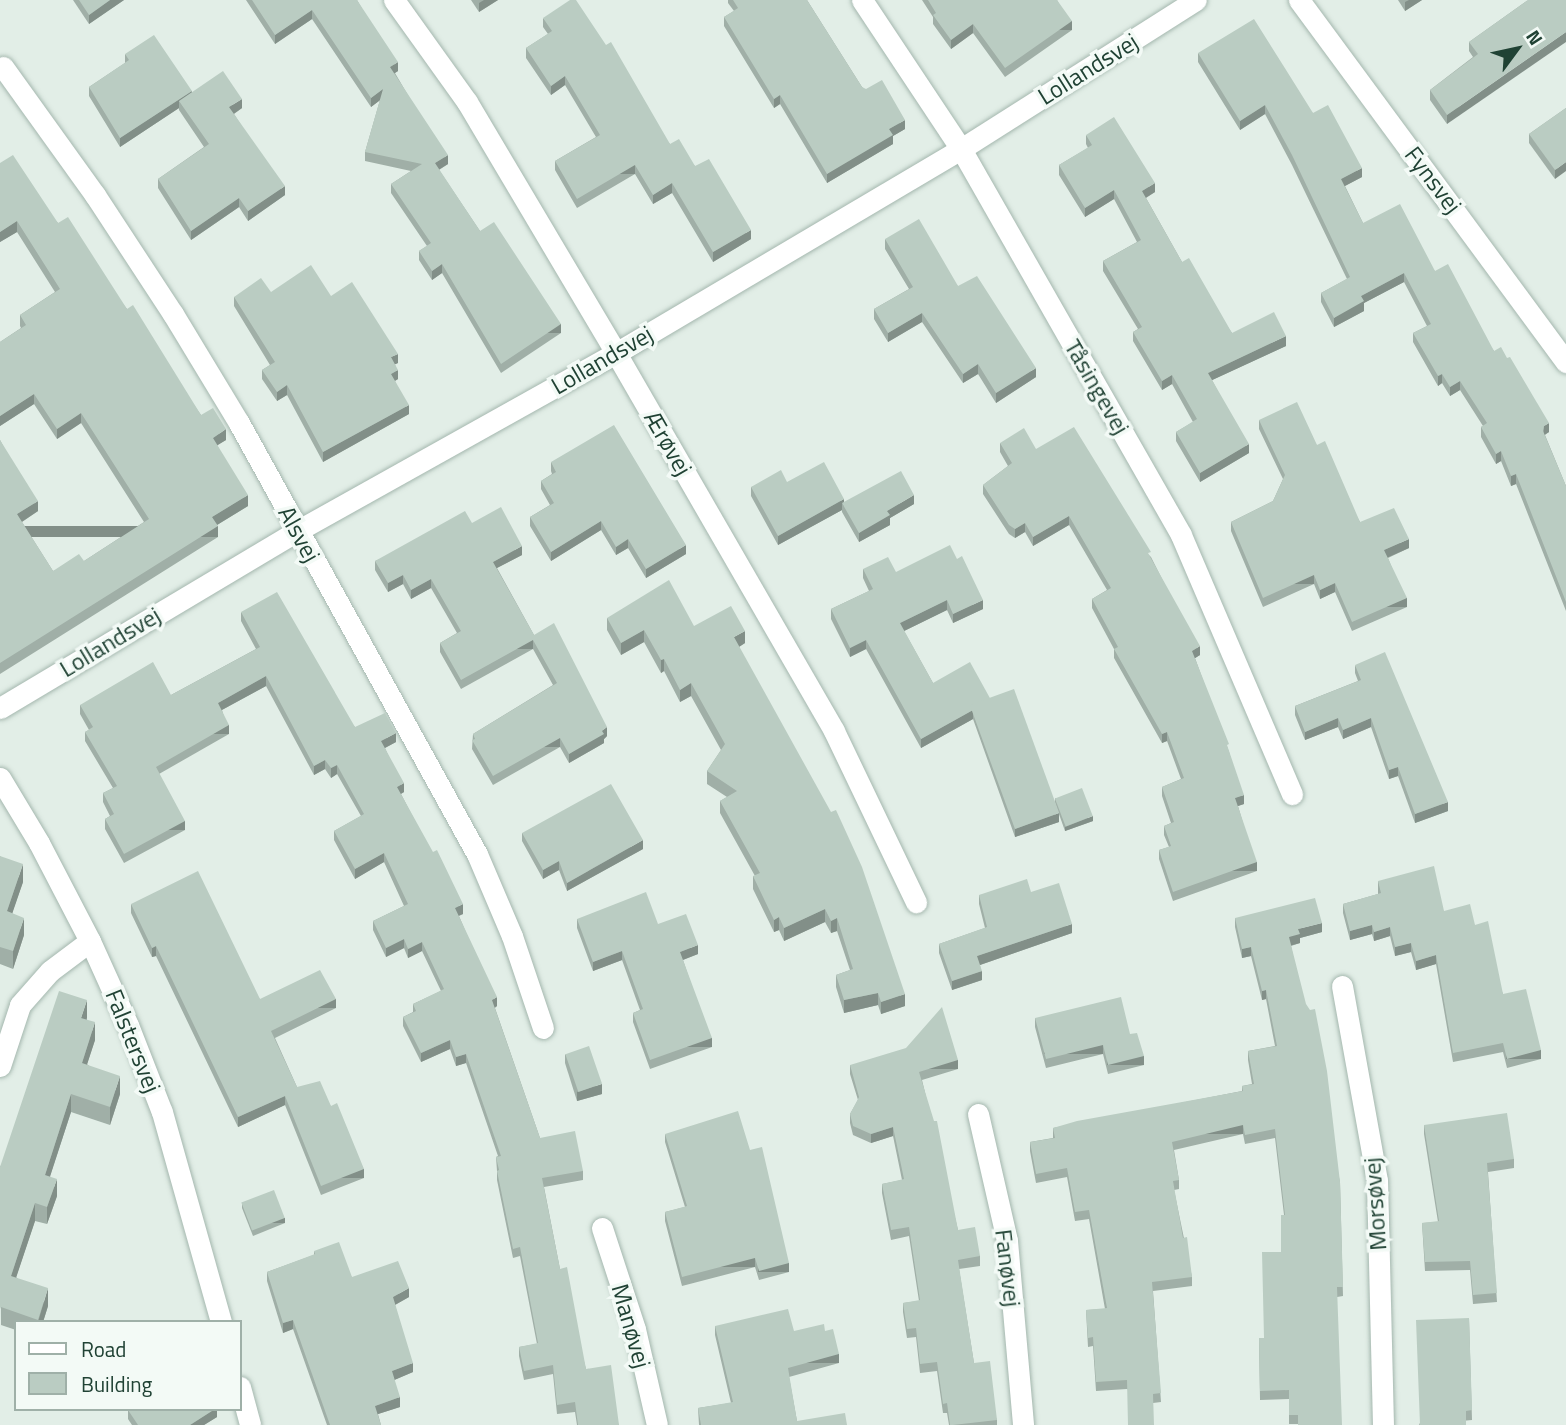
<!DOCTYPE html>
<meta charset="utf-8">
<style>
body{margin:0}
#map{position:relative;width:1566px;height:1425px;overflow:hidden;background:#e2eee7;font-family:"Titillium Web",sans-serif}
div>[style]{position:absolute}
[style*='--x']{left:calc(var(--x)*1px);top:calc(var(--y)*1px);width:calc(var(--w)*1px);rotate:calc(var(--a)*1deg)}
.roads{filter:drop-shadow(0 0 2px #a4b7ae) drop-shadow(0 0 2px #a4b7ae)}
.minor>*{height:21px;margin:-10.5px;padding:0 10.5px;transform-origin:10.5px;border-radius:10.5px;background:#fff}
.wall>*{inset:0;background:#a0afa7}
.shaded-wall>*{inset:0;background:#828f88;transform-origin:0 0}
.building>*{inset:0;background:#baccc2;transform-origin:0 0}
span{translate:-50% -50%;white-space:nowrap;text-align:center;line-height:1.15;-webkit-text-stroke:7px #f3faf6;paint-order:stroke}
.street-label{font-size:24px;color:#204234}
.legend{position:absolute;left:14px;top:1320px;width:228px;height:91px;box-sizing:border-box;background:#f3faf6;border:2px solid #9fb0a8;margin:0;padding:9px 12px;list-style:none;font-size:21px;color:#204234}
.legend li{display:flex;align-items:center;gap:14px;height:35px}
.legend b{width:35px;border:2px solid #9fb0a8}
.north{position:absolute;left:1482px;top:14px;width:70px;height:70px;-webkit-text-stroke:5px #f3faf6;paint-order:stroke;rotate:57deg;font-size:19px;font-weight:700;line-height:28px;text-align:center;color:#204234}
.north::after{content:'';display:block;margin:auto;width:24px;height:32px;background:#204234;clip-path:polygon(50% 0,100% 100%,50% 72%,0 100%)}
</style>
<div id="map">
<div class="roads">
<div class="minor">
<i style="--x:394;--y:0;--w:125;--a:54.4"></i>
<i style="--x:467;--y:102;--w:292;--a:59.3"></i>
<i style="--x:616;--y:353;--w:436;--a:60"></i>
<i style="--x:834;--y:731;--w:190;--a:64.4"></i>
<i style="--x:862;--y:0;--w:179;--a:56.4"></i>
<i style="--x:961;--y:149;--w:444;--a:60.3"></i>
<i style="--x:1181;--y:535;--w:282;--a:66.8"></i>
<i style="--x:1299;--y:0;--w:450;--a:53.6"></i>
<i style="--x:3;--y:67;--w:158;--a:54.3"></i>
<i style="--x:95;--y:195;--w:142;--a:56.8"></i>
<i style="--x:173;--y:314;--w:127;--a:58.8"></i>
<i style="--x:239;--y:423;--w:492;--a:61.1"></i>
<i style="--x:477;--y:854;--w:89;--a:66.9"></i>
<i style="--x:512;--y:936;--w:97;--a:71.4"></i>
<i style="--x:0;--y:708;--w:346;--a:-30.8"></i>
<i style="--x:297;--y:531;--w:365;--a:-29.2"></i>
<i style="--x:616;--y:353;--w:401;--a:-30.6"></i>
<i style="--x:961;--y:149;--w:278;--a:-32.4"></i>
<i style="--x:0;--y:778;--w:76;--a:59"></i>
<i style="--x:39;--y:843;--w:110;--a:62.5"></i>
<i style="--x:90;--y:941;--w:92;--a:65.7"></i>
<i style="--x:128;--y:1025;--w:93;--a:68.7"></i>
<i style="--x:162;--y:1112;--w:218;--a:74.3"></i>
<i style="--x:1342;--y:986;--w:197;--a:79.8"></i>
<i style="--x:1377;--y:1180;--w:245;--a:88.6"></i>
<i style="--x:0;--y:1066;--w:64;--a:-71.8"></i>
<i style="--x:20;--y:1005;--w:45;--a:-48.6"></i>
<i style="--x:50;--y:971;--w:50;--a:-36.9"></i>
<i style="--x:978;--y:1114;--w:130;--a:77.1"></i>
<i style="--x:1007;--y:1241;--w:185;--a:85"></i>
<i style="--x:602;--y:1228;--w:106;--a:71.9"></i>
<i style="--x:635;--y:1329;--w:98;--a:77.1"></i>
<i style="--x:240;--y:1387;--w:39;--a:75"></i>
</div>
</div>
<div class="wall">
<i style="clip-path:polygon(73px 0,124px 0,89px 24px)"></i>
<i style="clip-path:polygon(246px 0,357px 0,398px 71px,395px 73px,448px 164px,439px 170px,480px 231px,561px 333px,501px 373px,442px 273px,432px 280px,419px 260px,419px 251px,427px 246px,391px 193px,391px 184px,411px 171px,365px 161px,365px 152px,380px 100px,371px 107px,312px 19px,275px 44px)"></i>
<i style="clip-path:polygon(471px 0,498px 0,479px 12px)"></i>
<i style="clip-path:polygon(728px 0,807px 0,862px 87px,905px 129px,893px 136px,893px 144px,827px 183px,780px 104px,774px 108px,724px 26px,724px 17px,734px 11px,728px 3px)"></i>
<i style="clip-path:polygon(922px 0,1057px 0,1072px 30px,1005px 77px,973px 33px,951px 49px,933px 24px,933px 17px)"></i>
<i style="clip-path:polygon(1398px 0,1422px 0,1405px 11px)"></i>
<i style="clip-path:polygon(1528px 0,1447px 124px,1430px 100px,1430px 90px,1473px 57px,1469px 51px,1469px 42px)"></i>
<i style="clip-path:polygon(543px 18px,670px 144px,695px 166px,751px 239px,713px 262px,672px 193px,653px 204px,635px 174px,577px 208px,555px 170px,555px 161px,596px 137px,565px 85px,551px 95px,526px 58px,526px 48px,548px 34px,543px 27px)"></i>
<i style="clip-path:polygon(1198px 53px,1313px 113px,1362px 177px,1345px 186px,1363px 223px,1435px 271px,1494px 351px,1549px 432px,1545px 435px,1566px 486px,1566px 611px,1516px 484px,1511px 486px,1501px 461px,1496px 464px,1481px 437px,1481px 427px,1483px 426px,1460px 390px,1450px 396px,1442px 383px,1438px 386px,1413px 342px,1413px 333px,1427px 326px,1404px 282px,1364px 303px,1364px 311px,1334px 327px,1321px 302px,1321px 293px,1347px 279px,1292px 165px,1265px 114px,1240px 130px,1198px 62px)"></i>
<i style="clip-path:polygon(125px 54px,192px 92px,242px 108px,234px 114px,285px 195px,248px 221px,239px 207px,191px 240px,158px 188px,158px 179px,204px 147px,179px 110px,179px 108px,120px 147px,89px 96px,89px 87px,125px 63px)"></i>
<i style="clip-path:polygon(1566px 108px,1555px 179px,1529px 143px,1529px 134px)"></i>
<i style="clip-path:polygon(1086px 135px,1155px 192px,1146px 198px,1182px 262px,1232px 333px,1286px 346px,1212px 380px,1249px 453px,1200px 482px,1176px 441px,1176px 432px,1193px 422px,1172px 384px,1162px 390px,1133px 341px,1133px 332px,1138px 329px,1103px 271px,1103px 261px,1137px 242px,1114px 199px,1085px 217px,1059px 175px,1059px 165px,1088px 148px,1086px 144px)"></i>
<i style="clip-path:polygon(0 163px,58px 223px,127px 309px,201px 415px,226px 440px,217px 445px,248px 506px,217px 525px,218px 537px,0 674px,0 440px,38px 511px,22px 522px,53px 571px,84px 561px,144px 522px,81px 423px,57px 439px,34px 404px,0 426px,0 342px,21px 328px,20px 326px,20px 315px,55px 292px,17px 232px,0 242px)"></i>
<i style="clip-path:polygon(885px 239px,958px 286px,1036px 377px,996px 403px,978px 374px,963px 383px,922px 322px,888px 342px,874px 319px,874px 309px,909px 289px,885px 249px)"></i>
<i style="clip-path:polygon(271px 292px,331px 296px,398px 363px,395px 364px,398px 379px,395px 381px,409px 414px,323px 462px,287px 395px,277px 401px,262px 379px,262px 370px,270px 365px,234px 306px,234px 297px)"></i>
<i style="clip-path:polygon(1259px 420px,1317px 445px,1360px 522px,1409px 548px,1388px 558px,1407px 607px,1352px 631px,1335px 592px,1320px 599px,1314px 584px,1263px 607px,1231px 531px,1231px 522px,1273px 501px,1283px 479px,1259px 429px)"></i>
<i style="clip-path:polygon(1000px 443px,1036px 449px,1151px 557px,1200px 655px,1195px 658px,1229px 752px,1244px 804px,1238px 806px,1257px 871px,1173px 901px,1159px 859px,1159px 850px,1169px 847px,1164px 835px,1164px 826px,1171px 823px,1162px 796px,1162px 787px,1181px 779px,1167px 741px,1162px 743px,1114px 658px,1114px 649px,1092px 608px,1092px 599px,1107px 590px,1069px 525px,1033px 546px,1025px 532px,1015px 538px,1009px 534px,983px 494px,983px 485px,1008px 466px,1000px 452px)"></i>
<i style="clip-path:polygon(551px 462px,686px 554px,646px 578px,628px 548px,616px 555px,601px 530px,551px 561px,530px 526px,530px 517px,550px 505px,541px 489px,541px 481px,552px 474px,551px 471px)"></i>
<i style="clip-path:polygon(787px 482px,844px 502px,914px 504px,890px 518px,890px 525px,859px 542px,842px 512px,842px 510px,778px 545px,751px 496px,751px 487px)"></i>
<i style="clip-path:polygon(472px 523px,522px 555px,497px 568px,534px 635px,607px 736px,604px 739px,604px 743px,569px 763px,560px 747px,493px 785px,472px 749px,473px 734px,553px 685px,533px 649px,461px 689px,440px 652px,440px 643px,457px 633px,431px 588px,411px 599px,403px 584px,388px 592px,375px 570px,375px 561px)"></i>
<i style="clip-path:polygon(863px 569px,896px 572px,983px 609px,953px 623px,947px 610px,904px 631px,933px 683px,991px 701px,1059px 822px,1015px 837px,973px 719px,921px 748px,866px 649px,850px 657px,831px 619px,831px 609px,869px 591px,863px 578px)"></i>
<i style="clip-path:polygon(241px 612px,355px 727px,396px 742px,385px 748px,404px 792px,401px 794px,463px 914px,459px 916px,497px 1006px,495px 1008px,540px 1138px,583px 1171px,583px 1180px,544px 1187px,560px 1269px,586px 1369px,619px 1425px,577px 1425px,575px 1412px,557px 1414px,553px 1374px,524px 1380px,519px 1356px,519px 1347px,537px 1344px,520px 1256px,513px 1258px,497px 1180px,497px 1171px,496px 1157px,498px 1156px,466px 1063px,456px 1066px,450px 1049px,421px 1062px,403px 1026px,403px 1017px,413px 1012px,413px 1004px,441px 991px,422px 951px,408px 958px,404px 948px,386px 957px,373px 930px,373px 921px,404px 906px,384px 862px,355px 879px,334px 840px,334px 831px,361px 816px,337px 774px,331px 778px,325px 769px,314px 775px,266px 686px,222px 710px,229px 734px,159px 774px,185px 830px,124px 863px,105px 829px,105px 819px,110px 816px,103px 802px,103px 793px,113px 788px,85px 741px,85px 732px,89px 730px,80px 714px,80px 705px,171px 695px,256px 649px,241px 621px)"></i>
<i style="clip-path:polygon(607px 618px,694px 626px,745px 643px,739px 647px,905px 1006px,881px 1014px,878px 1005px,844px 1013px,836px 987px,836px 975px,850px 970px,837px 931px,831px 933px,825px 922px,784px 941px,779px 930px,774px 932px,753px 889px,753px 876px,755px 876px,720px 813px,720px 801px,727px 797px,707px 784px,707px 771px,721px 750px,691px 696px,680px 702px,664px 671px,661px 673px,644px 642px,621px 655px,607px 630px)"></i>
<i style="clip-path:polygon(1355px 665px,1448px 811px,1415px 823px,1398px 776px,1389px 779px,1371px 727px,1343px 739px,1338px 727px,1305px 740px,1295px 715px,1295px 706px,1358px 681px,1355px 673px)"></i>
<i style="clip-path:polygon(1055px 798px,1093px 821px,1065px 831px,1055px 803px)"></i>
<i style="clip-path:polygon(522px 833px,643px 849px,567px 891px,559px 870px,543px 879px,522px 841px)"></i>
<i style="clip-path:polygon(0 856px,23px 882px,12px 913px,24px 935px,13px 969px,0 964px)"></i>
<i style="clip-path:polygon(1378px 881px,1475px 925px,1503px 994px,1541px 1059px,1507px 1068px,1503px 1052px,1453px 1062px,1436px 964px,1416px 970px,1411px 952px,1395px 956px,1390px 936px,1374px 941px,1372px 934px,1350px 940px,1343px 913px,1343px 904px,1378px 894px)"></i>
<i style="clip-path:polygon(1031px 892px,1072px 933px,980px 965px,982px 980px,952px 990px,939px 953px,939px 944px,985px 928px,979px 904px,979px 895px)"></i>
<i style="clip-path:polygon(131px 904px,260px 999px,336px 1008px,275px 1038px,297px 1087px,331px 1106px,364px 1178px,321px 1195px,285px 1105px,238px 1127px,156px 956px,152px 957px,131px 913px)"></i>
<i style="clip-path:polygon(1235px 918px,1322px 932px,1300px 938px,1300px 943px,1291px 946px,1340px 1182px,1343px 1296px,1337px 1297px,1298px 1424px,1289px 1424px,1289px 1399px,1260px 1400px,1259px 1338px,1264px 1338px,1281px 1252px,1284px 1215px,1275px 1138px,1245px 1144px,1243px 1134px,1174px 1150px,1179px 1180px,1179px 1189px,1174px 1190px,1192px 1277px,1192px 1286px,1153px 1291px,1161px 1402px,1153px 1403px,1127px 1389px,1096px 1391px,1093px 1346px,1088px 1347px,1086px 1310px,1105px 1309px,1089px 1219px,1075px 1221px,1067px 1177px,1036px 1183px,1030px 1151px,1030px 1142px,1053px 1138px,1053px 1128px,1242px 1091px,1242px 1086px,1252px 1084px,1248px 1060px,1248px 1051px,1275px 1046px,1266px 999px,1262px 1000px,1251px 956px,1242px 958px,1235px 927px)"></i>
<i style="clip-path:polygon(577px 919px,658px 924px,698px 954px,683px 960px,712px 1047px,650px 1069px,633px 1022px,633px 1013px,640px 1010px,622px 960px,593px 971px,577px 928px)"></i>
<i style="clip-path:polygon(87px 1018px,87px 1020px,95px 1040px,87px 1064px,120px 1094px,110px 1125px,71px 1112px,50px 1176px,57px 1196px,47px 1224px,35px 1221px,16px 1277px,48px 1306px,43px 1322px,16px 1322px,16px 1330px,1px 1325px,0 1167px)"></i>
<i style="clip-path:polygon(1035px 1018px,1130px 1034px,1144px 1065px,1108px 1074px,1103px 1054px,1046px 1068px,1035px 1027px)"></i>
<i style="clip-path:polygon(565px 1054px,602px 1094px,577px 1101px,565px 1063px)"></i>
<i style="clip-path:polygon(850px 1065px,958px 1069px,922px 1080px,958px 1230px,980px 1256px,980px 1266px,959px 1269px,974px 1363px,997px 1420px,997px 1425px,949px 1425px,947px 1413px,943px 1413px,937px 1371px,920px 1373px,916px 1337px,907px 1338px,903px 1312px,903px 1303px,919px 1301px,909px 1236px,891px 1240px,882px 1193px,882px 1184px,902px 1180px,893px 1136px,871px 1143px,853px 1135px,850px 1123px,850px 1114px,858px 1100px,850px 1074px)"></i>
<i style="clip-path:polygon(1424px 1125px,1514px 1159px,1514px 1168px,1488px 1172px,1497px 1302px,1473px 1304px,1470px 1270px,1425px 1271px,1422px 1223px,1438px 1222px,1424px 1134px)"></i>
<i style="clip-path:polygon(665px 1134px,789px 1272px,759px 1280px,755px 1267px,682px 1286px,665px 1221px,665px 1212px,685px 1207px,665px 1142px)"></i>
<i style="clip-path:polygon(242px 1204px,285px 1223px,253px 1236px,242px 1208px)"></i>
<i style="clip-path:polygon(314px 1251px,352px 1277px,409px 1297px,395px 1305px,413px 1372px,394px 1380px,400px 1407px,378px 1414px,381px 1425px,327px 1425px,293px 1329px,283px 1333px,267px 1281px,267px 1272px,314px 1255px)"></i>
<i style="clip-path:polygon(1469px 1318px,1472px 1420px,1419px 1425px)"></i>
<i style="clip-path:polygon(715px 1326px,794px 1331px,825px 1331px,839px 1363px,789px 1377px,797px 1421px,847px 1425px,699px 1425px,698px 1408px,731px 1403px,715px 1335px)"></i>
<i style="clip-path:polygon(217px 1409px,217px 1417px,204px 1425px,132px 1425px,128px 1419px,128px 1410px)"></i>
</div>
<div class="shaded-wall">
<i style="clip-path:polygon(110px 0,124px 0,89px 24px,89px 15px)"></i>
<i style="clip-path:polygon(484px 0,498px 0,479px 12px,479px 3px)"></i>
<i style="clip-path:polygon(1409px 0,1422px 0,1405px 11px,1405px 2px)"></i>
<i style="clip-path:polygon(312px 10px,312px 19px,275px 44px,275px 35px)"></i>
<i style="left:1072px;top:21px;width:9px;height:82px;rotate:90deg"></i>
<i style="clip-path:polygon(973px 24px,973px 33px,951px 49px,951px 40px)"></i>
<i style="clip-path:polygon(1566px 32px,1566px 42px,1447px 124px,1447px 115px)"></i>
<i style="clip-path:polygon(398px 62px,398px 71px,390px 76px,390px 67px)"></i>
<i style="clip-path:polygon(565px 76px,565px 85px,551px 95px,551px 86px)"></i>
<i style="clip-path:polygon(383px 89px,383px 98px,371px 107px,371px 98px)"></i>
<i style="clip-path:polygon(192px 91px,192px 100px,179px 101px,179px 108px,120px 147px,120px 138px)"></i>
<i style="clip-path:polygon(780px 95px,780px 104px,774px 108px,774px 99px)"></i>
<i style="clip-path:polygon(242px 99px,242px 108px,229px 117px,229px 107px)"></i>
<i style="clip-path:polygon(1265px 105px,1265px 114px,1240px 130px,1240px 121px)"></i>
<i style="clip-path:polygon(905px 120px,905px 129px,893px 136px,893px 144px,827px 183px,827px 174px,889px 129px)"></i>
<i style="clip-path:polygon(448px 155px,448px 164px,435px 172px,435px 163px)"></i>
<i style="clip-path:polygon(1566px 162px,1566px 171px,1555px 179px,1555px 170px)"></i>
<i style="left:635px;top:165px;width:9px;height:67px;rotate:90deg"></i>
<i style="clip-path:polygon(1362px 168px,1362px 177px,1341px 188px,1341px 179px)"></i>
<i style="clip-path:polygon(672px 183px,672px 193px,653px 204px,653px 195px)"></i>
<i style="clip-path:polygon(1155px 183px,1155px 192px,1142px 200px,1142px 191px)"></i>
<i style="clip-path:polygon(285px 186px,285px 195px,248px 221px,248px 211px)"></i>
<i style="clip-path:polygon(1114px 190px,1114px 199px,1085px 217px,1085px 208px)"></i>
<i style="clip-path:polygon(239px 198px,239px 207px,191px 240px,191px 231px)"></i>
<i style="clip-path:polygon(17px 221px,17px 232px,0 242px,0 232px)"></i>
<i style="clip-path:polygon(751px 230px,751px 239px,713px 262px,713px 252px)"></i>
<i style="clip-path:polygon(442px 264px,442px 273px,432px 280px,432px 271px)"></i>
<i style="clip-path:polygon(1404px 273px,1404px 282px,1364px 303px,1364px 311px,1334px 327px,1334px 318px,1361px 296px)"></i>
<i style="clip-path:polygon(922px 313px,922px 322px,888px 342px,888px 333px)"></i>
<i style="left:561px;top:324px;width:9px;height:72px;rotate:90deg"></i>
<i style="clip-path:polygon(1286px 336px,1286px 346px,1208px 382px,1208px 373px)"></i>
<i style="clip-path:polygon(398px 354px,398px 363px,391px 366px,391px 357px)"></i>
<i style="clip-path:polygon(978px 364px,978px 374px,963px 383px,963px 374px)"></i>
<i style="clip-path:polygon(1036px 368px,1036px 377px,996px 403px,996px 393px)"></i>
<i style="clip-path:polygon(398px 370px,398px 379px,391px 383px,391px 374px)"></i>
<i style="clip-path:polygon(1442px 374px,1442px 383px,1438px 386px,1438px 376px)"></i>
<i style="clip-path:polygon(1172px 375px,1172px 384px,1162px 390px,1162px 381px)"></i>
<i style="clip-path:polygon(1460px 381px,1460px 390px,1450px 396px,1450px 387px)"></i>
<i style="clip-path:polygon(287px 385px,287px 395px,277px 401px,277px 392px)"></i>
<i style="clip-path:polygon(34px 394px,34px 404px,0 426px,0 416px)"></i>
<i style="clip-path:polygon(409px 405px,409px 414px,323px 462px,323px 452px)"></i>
<i style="clip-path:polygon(81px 413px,81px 423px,57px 439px,57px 429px)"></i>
<i style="clip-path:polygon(1549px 423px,1549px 432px,1544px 435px,1543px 441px,1544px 426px)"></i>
<i style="clip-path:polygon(226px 429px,226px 440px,213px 448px,213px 438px)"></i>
<i style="clip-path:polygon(1249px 444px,1249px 453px,1200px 482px,1200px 473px)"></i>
<i style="clip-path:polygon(1501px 451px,1501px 461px,1496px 464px,1496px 454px)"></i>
<i style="clip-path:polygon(1516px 474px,1516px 484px,1511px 486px,1511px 476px)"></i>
<i style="clip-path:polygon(248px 495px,248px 506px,212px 528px,212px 517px)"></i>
<i style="clip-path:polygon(914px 495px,914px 504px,890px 518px,890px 525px,859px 542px,859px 533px,887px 511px)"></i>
<i style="clip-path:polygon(844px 499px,844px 506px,842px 503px,842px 510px,778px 545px,778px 536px)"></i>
<i style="clip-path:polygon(38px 501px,38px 511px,17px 525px,17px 514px)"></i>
<i style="clip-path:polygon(1069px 516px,1069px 525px,1033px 546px,1033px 537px)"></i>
<i style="clip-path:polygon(601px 521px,601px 530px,551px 561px,551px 552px)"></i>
<i style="clip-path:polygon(1025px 523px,1025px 532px,1015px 538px,1015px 529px)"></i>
<i style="left:218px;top:526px;width:11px;height:257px;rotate:90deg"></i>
<i style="clip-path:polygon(628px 539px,628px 548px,616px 555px,616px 547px)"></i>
<i style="clip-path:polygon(1409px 539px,1409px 548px,1384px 559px,1384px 550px)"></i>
<i style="clip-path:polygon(686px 545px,686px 554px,646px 578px,646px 569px)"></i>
<i style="clip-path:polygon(522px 546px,522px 555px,493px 570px,493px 562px)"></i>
<i style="clip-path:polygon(403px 575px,403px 584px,388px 592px,388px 583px)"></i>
<i style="left:1314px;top:575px;width:9px;height:56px;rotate:90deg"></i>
<i style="clip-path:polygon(431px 579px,431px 588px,411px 599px,411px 590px)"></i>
<i style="clip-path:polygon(1335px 583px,1335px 592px,1320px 599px,1320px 590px)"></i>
<i style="left:1407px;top:598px;width:9px;height:60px;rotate:90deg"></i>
<i style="clip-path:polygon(947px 600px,947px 610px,900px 633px,900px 623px)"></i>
<i style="clip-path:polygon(983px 600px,983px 609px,953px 623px,953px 614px)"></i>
<i style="clip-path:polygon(644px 630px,644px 642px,621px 655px,621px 643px)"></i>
<i style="clip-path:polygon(745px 631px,745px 643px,734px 650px,734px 637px)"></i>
<i style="left:533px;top:640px;width:9px;height:82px;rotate:90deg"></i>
<i style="clip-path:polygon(866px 640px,866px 649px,850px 657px,850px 648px)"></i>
<i style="clip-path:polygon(1200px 646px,1200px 655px,1192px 660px,1192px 651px)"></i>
<i style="clip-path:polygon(664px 659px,664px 671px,661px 673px,661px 660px)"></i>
<i style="clip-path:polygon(266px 676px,266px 686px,218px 712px,218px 703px)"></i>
<i style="clip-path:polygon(691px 683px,691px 696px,680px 702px,680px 690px)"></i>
<i style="clip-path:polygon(991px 700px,991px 709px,973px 712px,973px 719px,921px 748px,921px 739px)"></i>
<i style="clip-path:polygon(1338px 718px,1338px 727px,1305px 740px,1305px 732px)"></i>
<i style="clip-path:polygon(1371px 718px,1371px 727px,1343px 739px,1343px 730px)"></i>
<i style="left:229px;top:725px;width:9px;height:84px;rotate:90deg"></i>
<i style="clip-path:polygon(607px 727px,607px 736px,604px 739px,604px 743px,569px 763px,569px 754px)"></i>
<i style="clip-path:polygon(1167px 732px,1167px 741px,1162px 743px,1162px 734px)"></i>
<i style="clip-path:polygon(396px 733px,396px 742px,381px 750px,381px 741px)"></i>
<i style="left:560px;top:738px;width:9px;height:77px;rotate:90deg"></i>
<i style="clip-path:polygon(325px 760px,325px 769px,314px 775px,314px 766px)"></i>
<i style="clip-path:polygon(337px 765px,337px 774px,331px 778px,331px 768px)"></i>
<i style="clip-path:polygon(1398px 767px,1398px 776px,1389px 779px,1389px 770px)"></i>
<i style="clip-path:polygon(404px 783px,404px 792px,397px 796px,397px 787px)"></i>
<i style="clip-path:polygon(1244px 795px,1244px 804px,1235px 807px,1235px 798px)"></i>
<i style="clip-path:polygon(1448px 802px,1448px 811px,1415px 823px,1415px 814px)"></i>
<i style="clip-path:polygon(1059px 813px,1059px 822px,1015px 837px,1015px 829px)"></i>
<i style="clip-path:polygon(1093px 816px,1093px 821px,1065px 831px,1065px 827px)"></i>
<i style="left:185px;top:821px;width:9px;height:69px;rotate:90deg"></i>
<i style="clip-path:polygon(643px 840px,643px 849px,567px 891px,567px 883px)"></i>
<i style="clip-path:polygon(384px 853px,384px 862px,355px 879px,355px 869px)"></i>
<i style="clip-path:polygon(559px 861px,559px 870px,543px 879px,543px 870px)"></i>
<i style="left:1257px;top:862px;width:9px;height:89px;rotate:90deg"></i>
<i style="clip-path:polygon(23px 864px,23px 882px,7px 929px,7px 911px)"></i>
<i style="clip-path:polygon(463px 904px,463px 914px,455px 917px,455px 908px)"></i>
<i style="clip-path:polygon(825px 909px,825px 922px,784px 941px,784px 928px)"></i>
<i style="clip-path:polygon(779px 917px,779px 930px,774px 932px,774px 920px)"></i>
<i style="clip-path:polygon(24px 918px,24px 935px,13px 969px,13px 951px)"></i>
<i style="clip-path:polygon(837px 918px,837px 931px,831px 933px,831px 921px)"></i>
<i style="clip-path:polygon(1322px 923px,1322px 932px,1300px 938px,1300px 943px,1289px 946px,1289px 937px,1298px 929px)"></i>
<i style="clip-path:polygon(1072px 924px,1072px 933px,977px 966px,977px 956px)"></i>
<i style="clip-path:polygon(1372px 925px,1372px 934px,1350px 940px,1350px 931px)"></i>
<i style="clip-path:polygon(1390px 927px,1390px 936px,1374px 941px,1374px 932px)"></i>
<i style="clip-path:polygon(404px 939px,404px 948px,386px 957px,386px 948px)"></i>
<i style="clip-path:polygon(422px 942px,422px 951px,408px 958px,408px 949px)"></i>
<i style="clip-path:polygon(1411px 943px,1411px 952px,1395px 956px,1395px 947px)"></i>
<i style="clip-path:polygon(698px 945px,698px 954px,680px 961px,680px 952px)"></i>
<i style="clip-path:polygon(156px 946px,156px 956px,152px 957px,152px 948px)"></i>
<i style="clip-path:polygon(1251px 947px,1251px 956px,1242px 958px,1242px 949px)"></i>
<i style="clip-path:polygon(622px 951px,622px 960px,593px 971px,593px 962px)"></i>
<i style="clip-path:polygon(1436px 955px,1436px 964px,1416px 970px,1416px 961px)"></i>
<i style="clip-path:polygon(982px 971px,982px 980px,952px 990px,952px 981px)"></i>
<i style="clip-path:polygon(1266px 990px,1266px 999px,1262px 1000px,1262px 991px)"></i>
<i style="clip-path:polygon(878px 993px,878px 1005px,844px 1013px,844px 1000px)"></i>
<i style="clip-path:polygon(905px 994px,905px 1006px,881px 1014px,881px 1002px)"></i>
<i style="clip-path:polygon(497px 997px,497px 1006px,492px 1009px,492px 1000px)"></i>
<i style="left:336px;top:999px;width:9px;height:72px;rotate:90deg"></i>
<i style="clip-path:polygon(87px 1000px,87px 1018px,81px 1036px,81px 1018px)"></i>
<i style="clip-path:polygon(95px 1022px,95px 1040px,82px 1080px,82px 1063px)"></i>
<i style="left:712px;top:1038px;width:9px;height:66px;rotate:90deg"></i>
<i style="clip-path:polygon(450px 1040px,450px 1049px,421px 1062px,421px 1053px)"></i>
<i style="left:1103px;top:1045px;width:9px;height:59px;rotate:90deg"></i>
<i style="left:1541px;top:1050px;width:9px;height:35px;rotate:90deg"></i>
<i style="clip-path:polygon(466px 1054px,466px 1063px,456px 1066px,456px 1057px)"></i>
<i style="left:1144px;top:1056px;width:9px;height:37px;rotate:90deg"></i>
<i style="left:958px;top:1060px;width:9px;height:41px;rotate:90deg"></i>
<i style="clip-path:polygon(120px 1076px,120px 1094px,110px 1125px,110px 1107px)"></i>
<i style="clip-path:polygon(602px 1084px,602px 1094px,577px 1101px,577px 1092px)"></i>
<i style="clip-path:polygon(71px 1094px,71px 1112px,45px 1192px,45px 1175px)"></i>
<i style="clip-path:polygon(285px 1096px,285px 1105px,238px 1127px,238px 1117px)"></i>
<i style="left:1243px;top:1125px;width:9px;height:73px;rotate:90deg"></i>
<i style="clip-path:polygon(893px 1127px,893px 1136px,871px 1143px,871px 1134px)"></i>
<i style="left:364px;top:1169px;width:9px;height:46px;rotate:90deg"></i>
<i style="clip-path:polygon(57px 1179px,57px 1196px,47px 1224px,47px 1207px)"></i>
<i style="clip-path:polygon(35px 1203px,35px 1221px,11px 1293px,11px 1276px)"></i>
<i style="left:285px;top:1218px;width:5px;height:35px;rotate:90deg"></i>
<i style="left:755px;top:1258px;width:9px;height:75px;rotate:90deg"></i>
<i style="left:789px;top:1263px;width:9px;height:31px;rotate:90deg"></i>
<i style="clip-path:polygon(48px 1288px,48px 1306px,43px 1322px,38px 1322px)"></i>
<i style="clip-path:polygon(409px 1288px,409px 1297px,393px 1306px,393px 1297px)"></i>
<i style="clip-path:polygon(293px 1320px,293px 1329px,283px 1333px,283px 1323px)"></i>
<i style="left:839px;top:1354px;width:9px;height:53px;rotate:90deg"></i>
<i style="clip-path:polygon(413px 1363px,413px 1372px,392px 1381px,392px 1371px)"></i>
<i style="clip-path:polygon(400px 1397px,400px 1407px,375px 1415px,375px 1406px)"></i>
<i style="clip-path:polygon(215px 1409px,217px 1409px,217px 1417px,204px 1425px,190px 1425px)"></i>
</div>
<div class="building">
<i style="clip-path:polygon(79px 0,110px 0,89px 15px)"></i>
<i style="clip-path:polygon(252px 0,357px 0,398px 62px,390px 67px,448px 155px,435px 163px,480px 231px,494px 222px,561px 324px,501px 364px,442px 264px,432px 271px,419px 251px,431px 243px,391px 184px,422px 164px,365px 152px,383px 89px,371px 98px,312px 10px,275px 35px)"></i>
<i style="clip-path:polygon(570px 0,576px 0,606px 45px,611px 42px,670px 144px,679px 139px,695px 166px,709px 159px,751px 230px,713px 252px,672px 183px,653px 195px,635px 165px,577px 199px,555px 161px,600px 135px,565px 76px,551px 86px,526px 48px,552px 31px,543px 18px)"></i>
<i style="clip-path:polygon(733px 0,807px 0,862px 87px,866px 89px,882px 80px,905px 120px,889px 129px,893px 135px,827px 174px,780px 95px,774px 99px,724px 17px,738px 8px)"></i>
<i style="clip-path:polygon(928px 0,1057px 0,1072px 21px,1005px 68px,973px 24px,951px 40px,933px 15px,936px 13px)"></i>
<i style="clip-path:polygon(1528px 0,1566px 0,1566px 32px,1447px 115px,1430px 90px,1478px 54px,1469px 42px)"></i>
<i style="clip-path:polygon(1254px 19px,1313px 113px,1328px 105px,1362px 168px,1341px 179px,1363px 223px,1400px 204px,1435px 271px,1448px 264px,1494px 351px,1501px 347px,1507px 358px,1510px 357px,1549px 423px,1544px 426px,1543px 431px,1566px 486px,1566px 602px,1516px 474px,1511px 476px,1501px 451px,1496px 454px,1481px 427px,1487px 423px,1460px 381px,1450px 387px,1442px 374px,1438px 376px,1413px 333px,1431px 324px,1404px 273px,1361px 296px,1364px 301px,1334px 318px,1321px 293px,1350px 277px,1292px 155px,1265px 105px,1240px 121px,1198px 53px)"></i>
<i style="clip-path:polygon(154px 35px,192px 91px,120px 138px,89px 87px,129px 60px,125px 54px)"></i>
<i style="clip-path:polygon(223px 71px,242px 99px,229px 107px,285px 186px,248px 211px,239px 198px,191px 231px,158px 179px,209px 144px,179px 101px)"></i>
<i style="clip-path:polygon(1566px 108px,1566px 162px,1555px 170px,1529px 134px)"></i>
<i style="clip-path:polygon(1114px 117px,1155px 183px,1142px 191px,1182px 262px,1189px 258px,1232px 333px,1274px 312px,1286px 336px,1208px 373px,1249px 444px,1200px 473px,1176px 432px,1197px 419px,1172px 375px,1162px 381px,1133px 332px,1142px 327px,1103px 261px,1141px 240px,1114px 190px,1085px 208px,1059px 165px,1092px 145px,1086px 135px)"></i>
<i style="clip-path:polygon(13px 155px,58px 223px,68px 217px,127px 309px,133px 305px,201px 415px,213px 408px,226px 429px,213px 438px,248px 495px,212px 517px,218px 526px,0 663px,0 440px,38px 501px,17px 514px,53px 571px,79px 554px,84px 561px,149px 519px,81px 413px,57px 429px,34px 394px,0 416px,0 342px,26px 325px,20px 315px,60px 289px,17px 221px,0 232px,0 163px)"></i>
<i style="clip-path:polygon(919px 219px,958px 286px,977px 276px,1036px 368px,996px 393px,978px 364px,963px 374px,922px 313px,888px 333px,874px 309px,913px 287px,885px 239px)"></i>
<i style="clip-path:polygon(311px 265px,331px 296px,352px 282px,398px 354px,391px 357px,398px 370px,391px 374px,409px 405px,323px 452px,287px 385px,277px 392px,262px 370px,275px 362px,234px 297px,261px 278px,271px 292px)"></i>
<i style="clip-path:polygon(1297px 402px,1317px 445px,1325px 441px,1360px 522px,1394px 508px,1409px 539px,1384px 550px,1407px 598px,1352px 622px,1335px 583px,1320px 590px,1314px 575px,1263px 598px,1231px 522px,1273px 501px,1285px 475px,1259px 420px)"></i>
<i style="clip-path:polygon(614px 425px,686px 545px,646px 569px,628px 539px,616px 547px,601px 521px,551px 552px,530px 517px,554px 503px,541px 481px,556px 472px,551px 462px)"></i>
<i style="clip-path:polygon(1074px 427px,1151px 552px,1148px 553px,1200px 646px,1192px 651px,1229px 744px,1227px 745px,1244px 795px,1235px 798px,1257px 862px,1173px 892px,1159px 850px,1171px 846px,1164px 826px,1174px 822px,1162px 787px,1184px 778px,1167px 732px,1162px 734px,1114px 649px,1118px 647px,1092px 599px,1111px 588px,1069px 516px,1033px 537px,1025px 523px,1015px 529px,1009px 525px,983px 485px,1012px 463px,1000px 443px,1024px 428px,1036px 449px)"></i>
<i style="clip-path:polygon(824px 462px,844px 499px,778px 536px,751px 487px,781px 470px,787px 482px)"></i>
<i style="clip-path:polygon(901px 471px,914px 495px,887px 511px,890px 515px,859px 533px,842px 503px)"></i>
<i style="clip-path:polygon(501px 507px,522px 546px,493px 562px,534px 635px,554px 623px,607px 727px,602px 731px,604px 734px,569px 754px,560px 738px,493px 776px,472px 740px,475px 739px,473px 734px,557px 683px,533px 640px,461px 680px,440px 643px,461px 631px,431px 579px,411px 590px,403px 575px,388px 583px,375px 561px,465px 511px,472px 523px)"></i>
<i style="clip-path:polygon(950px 545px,957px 559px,962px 556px,983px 600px,953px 614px,947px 600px,900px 623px,933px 683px,970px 662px,991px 700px,921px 739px,866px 640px,850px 648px,831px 609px,873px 589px,863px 569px,888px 557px,896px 572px)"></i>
<i style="clip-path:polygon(669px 580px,694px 626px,731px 606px,745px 631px,734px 637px,831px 812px,836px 810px,862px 867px,905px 994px,881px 1002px,878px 993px,844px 1000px,836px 975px,853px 969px,837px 918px,831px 921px,825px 909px,784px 928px,779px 917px,774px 920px,753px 876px,760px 873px,720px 801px,737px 791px,707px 771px,725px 744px,691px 683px,680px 690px,664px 659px,661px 660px,644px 630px,621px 643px,607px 618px)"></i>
<i style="clip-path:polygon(277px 592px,355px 727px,385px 713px,396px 733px,381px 741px,404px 783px,397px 787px,433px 852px,437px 850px,463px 904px,455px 908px,497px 997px,492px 1000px,540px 1138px,575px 1131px,583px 1171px,542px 1178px,560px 1269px,567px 1267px,586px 1369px,611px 1365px,619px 1425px,578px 1425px,575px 1402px,557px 1405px,553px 1365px,524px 1371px,519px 1347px,538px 1343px,520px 1247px,513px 1249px,497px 1171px,499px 1170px,496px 1157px,501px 1156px,466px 1054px,456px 1057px,450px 1040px,421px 1053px,403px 1017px,416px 1011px,413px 1004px,444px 989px,422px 942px,408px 949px,404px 939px,386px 948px,373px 921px,408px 904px,384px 853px,355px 869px,334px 831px,364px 814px,337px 765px,331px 768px,325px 760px,314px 766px,266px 676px,218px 703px,229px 725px,156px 767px,185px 821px,124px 854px,105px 819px,114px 814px,103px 793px,117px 786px,85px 732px,93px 727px,80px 705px,153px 662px,171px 695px,260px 647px,241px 612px)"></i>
<i style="clip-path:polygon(1385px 652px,1448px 802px,1415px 814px,1398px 767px,1389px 770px,1371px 718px,1343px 730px,1338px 718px,1305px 732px,1295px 706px,1361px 680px,1355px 665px)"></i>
<i style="left:1014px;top:689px;width:132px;height:47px;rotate:70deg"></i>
<i style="clip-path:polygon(611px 784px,643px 840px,567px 883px,559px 861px,543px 870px,522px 833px)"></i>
<i style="left:1082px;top:788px;width:30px;height:29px;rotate:69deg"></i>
<i style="clip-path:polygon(0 856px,23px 864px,7px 911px,24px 918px,13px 951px,0 947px)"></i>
<i style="clip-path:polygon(1434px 866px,1444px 911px,1470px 904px,1475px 925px,1488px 921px,1503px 994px,1526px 989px,1541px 1050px,1507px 1059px,1503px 1043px,1453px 1053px,1436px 955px,1416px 961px,1411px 943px,1395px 947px,1390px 927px,1374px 932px,1372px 925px,1350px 931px,1343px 904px,1381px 893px,1378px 881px)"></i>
<i style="clip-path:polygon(198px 871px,260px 999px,320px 970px,336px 999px,271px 1031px,297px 1087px,320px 1081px,331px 1106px,337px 1103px,364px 1169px,321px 1186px,285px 1096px,238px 1117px,156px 946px,152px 948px,131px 904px)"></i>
<i style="clip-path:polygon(1027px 879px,1031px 892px,1059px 883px,1072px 924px,977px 956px,982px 971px,952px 981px,939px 944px,987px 927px,979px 895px)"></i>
<i style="clip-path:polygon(646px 892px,658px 924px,686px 914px,698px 945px,680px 952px,712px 1038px,650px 1060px,633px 1013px,643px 1009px,622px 951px,593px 962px,577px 919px)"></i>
<i style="clip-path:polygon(1315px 898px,1322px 923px,1298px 929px,1300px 934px,1289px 937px,1306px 1004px,1310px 1010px,1315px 1009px,1327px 1071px,1340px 1182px,1343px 1287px,1337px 1287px,1342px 1425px,1298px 1425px,1298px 1415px,1289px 1415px,1289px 1390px,1260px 1391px,1259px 1338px,1264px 1338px,1262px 1252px,1281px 1252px,1281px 1215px,1285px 1215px,1275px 1129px,1245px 1135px,1243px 1125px,1172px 1142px,1179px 1180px,1173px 1181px,1183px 1238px,1187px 1237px,1192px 1277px,1152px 1282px,1161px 1393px,1153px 1394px,1154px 1425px,1128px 1425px,1127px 1380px,1096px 1382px,1093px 1337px,1088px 1338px,1086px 1310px,1107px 1308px,1089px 1210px,1075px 1212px,1067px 1168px,1036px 1174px,1030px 1142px,1055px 1138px,1053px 1128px,1077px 1121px,1243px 1091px,1242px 1086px,1254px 1084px,1248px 1051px,1277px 1046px,1266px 990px,1262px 991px,1251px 947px,1242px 949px,1235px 918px)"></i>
<i style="clip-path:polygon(59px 991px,87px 1000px,81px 1018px,95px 1022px,82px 1063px,120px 1076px,110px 1107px,71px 1094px,45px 1175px,57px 1179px,47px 1207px,35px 1203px,11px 1276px,48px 1288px,38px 1320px,1px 1307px,0 1309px,0 1167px)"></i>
<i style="clip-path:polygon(1121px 997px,1130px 1034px,1137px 1033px,1144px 1056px,1108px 1065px,1103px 1045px,1046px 1059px,1035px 1018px)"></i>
<i style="clip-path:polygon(942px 1007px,958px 1060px,919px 1072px,934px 1121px,937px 1121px,958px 1230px,975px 1227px,980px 1256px,958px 1260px,974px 1363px,990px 1361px,997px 1420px,953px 1425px,950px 1425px,947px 1403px,943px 1404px,937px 1362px,920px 1364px,916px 1328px,907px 1329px,903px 1303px,920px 1300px,909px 1227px,891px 1230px,882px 1184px,904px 1179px,893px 1127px,871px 1134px,853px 1126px,850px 1114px,859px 1097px,850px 1065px,906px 1048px)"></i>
<i style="left:589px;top:1046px;width:40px;height:25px;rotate:71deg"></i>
<i style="clip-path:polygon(738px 1111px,750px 1150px,762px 1147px,789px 1263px,759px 1271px,755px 1258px,682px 1277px,665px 1212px,687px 1206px,665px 1134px)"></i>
<i style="clip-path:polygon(1507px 1113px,1514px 1159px,1487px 1163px,1497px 1293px,1473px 1295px,1470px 1261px,1425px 1262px,1422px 1223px,1439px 1221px,1424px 1125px)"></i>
<i style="left:274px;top:1190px;width:30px;height:35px;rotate:69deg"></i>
<i style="clip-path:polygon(339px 1242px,352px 1277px,398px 1261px,409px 1288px,393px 1297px,413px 1363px,392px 1371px,400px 1397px,375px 1406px,381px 1425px,330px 1425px,293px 1320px,283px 1323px,267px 1272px,315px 1254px,314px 1251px)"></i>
<i style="clip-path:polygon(788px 1309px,794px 1331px,824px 1324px,825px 1331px,833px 1329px,839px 1354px,788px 1368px,797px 1421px,845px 1413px,847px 1425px,701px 1425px,698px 1408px,733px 1402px,715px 1326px)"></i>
<i style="clip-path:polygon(1469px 1318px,1472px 1410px,1466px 1411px,1466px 1425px,1420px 1425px,1416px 1320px)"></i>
<i style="clip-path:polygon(129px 1409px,215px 1409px,190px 1425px,138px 1425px,128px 1410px)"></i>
</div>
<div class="street-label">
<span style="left:1088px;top:69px;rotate:-32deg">Lollandsvej</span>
<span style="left:1433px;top:180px;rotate:53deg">Fynsvej</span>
<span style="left:602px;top:360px;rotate:-30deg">Lollandsvej</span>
<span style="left:1097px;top:387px;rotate:60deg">Tåsingevej</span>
<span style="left:668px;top:443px;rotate:60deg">Ærøvej</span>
<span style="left:299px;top:534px;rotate:61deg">Alsvej</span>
<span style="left:110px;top:642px;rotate:-31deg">Lollandsvej</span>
<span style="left:133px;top:1041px;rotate:68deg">Falstersvej</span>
<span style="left:1375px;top:1204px;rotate:-94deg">Morsøvej</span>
<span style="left:1008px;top:1268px;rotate:83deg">Fanøvej</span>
<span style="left:631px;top:1326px;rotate:74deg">Manøvej</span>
</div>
<ul class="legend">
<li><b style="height:9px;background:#fff"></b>Road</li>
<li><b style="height:19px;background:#baccc2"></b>Building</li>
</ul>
<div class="north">N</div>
</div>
